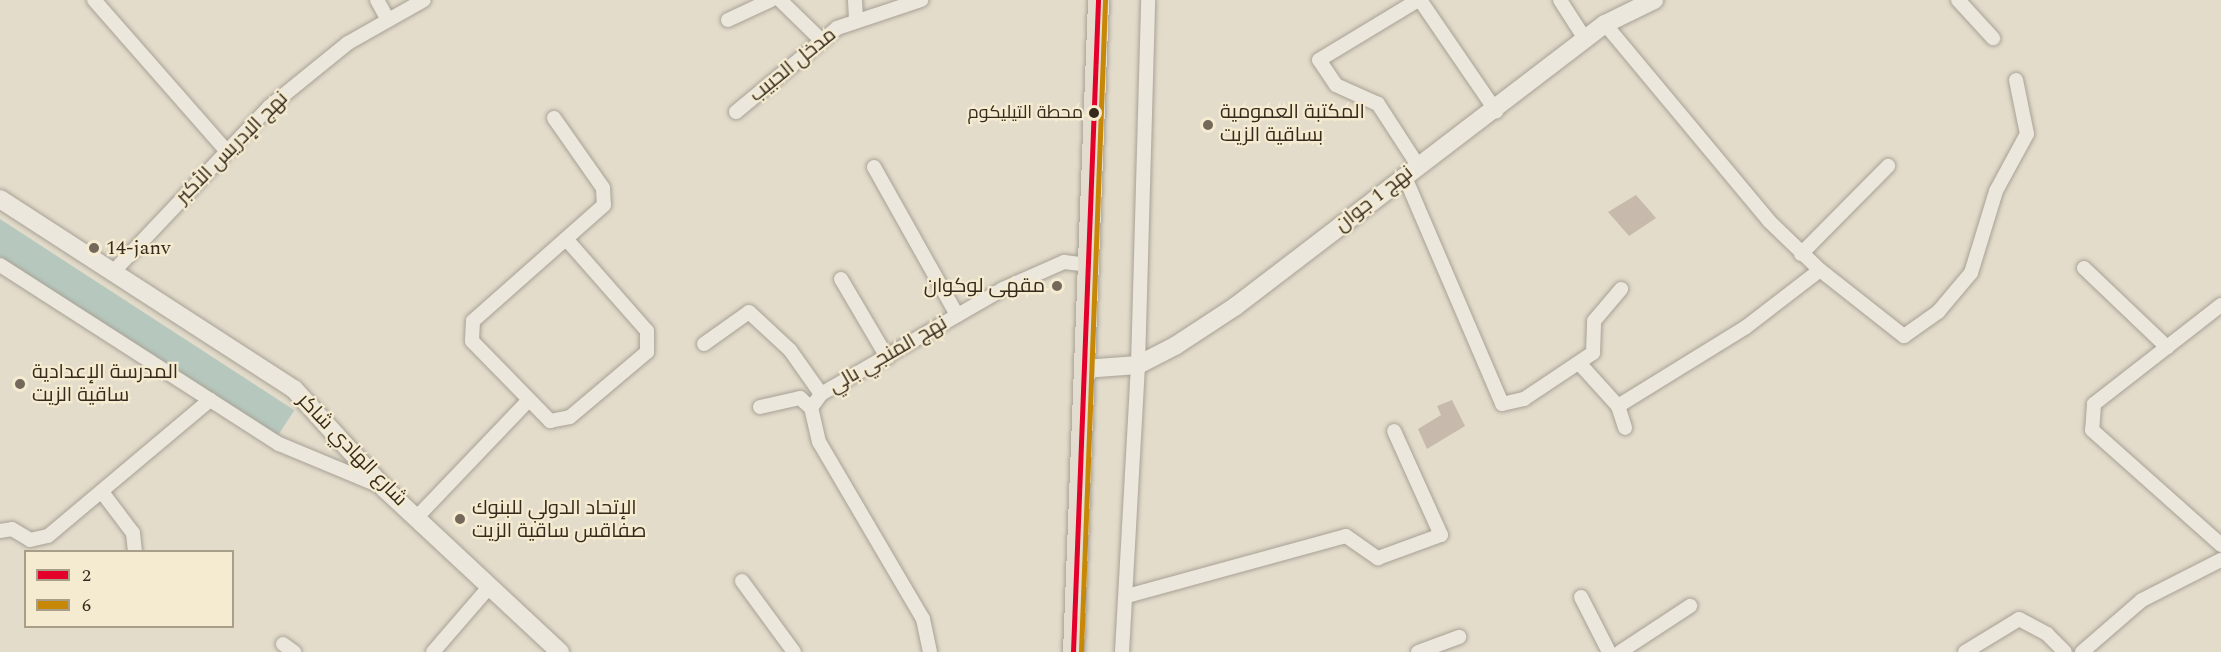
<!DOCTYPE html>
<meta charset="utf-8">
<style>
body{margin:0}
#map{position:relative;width:2221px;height:652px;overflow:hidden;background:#e3dccb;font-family:Spectral,Cairo,serif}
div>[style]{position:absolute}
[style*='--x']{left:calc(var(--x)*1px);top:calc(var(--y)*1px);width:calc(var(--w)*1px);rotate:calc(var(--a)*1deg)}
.water>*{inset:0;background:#b6c8be;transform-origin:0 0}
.building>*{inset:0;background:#c7baac}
.roads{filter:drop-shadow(0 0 2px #a8a195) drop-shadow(0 0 2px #a8a195)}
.street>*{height:14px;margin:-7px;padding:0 7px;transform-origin:7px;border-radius:7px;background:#ebe7dd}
.secondary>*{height:18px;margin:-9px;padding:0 9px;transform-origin:9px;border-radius:9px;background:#ebe7dd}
.primary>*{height:21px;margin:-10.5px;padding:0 10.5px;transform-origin:10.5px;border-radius:10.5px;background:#e2ddce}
.bus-1>*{height:4.5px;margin:-2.25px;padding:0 2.25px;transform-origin:2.25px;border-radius:2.25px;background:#e4002b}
.bus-2>*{height:4.5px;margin:-2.25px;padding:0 2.25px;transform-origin:2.25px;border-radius:2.25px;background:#c78707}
.dots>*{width:16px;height:16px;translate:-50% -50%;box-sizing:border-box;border:3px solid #f5ebd0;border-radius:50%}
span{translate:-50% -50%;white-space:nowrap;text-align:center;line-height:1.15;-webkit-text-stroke:4.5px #f5ebd0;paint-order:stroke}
.bus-label{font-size:18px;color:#362a1d}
.right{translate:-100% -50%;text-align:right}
.street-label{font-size:20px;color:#362a1d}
.poi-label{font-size:20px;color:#362a1d}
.left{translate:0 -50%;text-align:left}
.legend{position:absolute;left:24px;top:550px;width:210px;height:78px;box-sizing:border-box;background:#f5ebd0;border:2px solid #a99e88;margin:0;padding:8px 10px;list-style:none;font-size:18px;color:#362a1d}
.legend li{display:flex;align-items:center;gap:12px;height:30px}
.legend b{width:30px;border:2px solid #a99e88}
</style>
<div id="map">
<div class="water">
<i style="left:0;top:219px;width:351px;height:38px;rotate:33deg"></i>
</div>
<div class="building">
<i style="clip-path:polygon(1636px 195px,1656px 218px,1629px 236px,1608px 212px)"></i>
<i style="clip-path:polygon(1452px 400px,1465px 426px,1427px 449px,1418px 429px,1441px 415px,1437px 406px)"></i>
</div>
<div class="roads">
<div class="street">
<i style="--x:94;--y:0;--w:200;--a:48.7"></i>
<i style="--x:377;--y:0;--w:21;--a:61"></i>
<i style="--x:780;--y:0;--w:57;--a:44.3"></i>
<i style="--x:855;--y:0;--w:19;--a:87"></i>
<i style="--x:1420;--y:0;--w:135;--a:55.6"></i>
<i style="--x:1560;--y:0;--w:46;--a:57.3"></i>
<i style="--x:1958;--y:0;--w:52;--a:47.4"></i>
<i style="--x:728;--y:20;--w:47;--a:-24.9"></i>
<i style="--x:1605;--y:24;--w:256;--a:50.2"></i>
<i style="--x:1769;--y:221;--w:71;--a:43.9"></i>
<i style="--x:1820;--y:270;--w:107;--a:38.2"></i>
<i style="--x:1904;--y:336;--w:42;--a:-35.2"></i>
<i style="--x:1938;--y:312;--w:51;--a:-49.8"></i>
<i style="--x:1971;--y:273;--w:86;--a:-73"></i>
<i style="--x:1996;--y:191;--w:65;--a:-61.5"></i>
<i style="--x:2027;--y:134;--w:55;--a:-101.5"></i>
<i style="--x:736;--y:112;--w:131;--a:-39.7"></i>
<i style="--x:837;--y:28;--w:89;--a:-18.4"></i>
<i style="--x:554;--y:118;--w:85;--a:55"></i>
<i style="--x:603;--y:188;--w:17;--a:87"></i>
<i style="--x:604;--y:205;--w:175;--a:138.5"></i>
<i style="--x:473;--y:321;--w:20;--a:93"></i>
<i style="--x:472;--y:341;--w:112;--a:45.7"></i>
<i style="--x:550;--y:421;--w:20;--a:-11"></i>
<i style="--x:570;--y:417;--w:101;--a:-40.2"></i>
<i style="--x:647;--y:352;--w:21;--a:-90"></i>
<i style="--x:647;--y:331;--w:121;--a:-131.3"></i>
<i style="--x:1417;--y:164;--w:72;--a:-123"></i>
<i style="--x:1378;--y:104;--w:46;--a:-155.7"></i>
<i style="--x:1336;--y:85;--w:30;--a:-124"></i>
<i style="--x:1319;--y:60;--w:116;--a:-31.2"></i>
<i style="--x:874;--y:167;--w:170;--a:60.7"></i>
<i style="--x:1404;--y:175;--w:249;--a:66.8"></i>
<i style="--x:1502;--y:404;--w:23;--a:-13"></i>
<i style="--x:1524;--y:399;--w:83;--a:-33.7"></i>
<i style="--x:1593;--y:353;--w:32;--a:-88"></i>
<i style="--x:1594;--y:321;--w:42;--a:-49.8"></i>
<i style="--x:1801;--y:254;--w:124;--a:-45.3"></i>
<i style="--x:0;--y:265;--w:331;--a:32.7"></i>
<i style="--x:279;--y:444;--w:109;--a:22.6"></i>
<i style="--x:2084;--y:268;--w:115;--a:43.6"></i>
<i style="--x:113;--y:272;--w:227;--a:-46.6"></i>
<i style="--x:269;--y:107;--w:102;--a:-39"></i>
<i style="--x:348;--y:43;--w:87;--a:-29.5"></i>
<i style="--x:841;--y:279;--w:91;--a:59.5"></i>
<i style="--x:2221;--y:305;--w:161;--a:142.1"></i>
<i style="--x:2094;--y:404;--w:26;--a:94"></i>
<i style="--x:2092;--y:430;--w:173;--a:41.7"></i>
<i style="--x:704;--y:344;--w:55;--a:-35.4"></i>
<i style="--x:749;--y:312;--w:56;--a:42.8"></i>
<i style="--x:790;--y:350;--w:54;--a:54.8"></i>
<i style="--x:1580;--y:364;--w:57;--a:47.9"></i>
<i style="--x:1618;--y:406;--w:23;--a:72"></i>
<i style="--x:1618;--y:406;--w:150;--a:-31.7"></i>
<i style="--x:1746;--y:327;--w:93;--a:-37.6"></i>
<i style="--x:760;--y:407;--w:41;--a:-12.7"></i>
<i style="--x:800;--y:398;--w:15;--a:42"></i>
<i style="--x:102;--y:492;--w:51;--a:52.9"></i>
<i style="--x:133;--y:533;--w:19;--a:84"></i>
<i style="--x:417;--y:517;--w:159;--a:-46.3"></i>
<i style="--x:0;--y:531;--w:12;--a:-9"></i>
<i style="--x:12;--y:529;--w:21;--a:31"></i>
<i style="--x:30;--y:540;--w:18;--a:-13"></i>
<i style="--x:48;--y:536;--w:212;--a:-40"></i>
<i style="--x:742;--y:581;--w:88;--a:53.8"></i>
<i style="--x:1127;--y:596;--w:227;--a:-15.3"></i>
<i style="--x:1346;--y:536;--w:39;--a:35"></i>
<i style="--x:1378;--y:558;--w:67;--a:-20.1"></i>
<i style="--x:1441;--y:535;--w:114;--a:-114.3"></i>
<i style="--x:1581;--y:597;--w:62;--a:63"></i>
<i style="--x:283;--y:644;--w:14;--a:36"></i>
<i style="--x:433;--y:652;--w:87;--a:-49.2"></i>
<i style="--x:930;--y:652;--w:34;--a:-102"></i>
<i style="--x:923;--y:619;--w:205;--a:-120.4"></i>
<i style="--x:819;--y:442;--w:35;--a:-103"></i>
<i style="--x:811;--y:408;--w:17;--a:-54"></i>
<i style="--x:821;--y:394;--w:210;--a:-30"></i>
<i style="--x:1003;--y:289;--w:67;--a:-23.9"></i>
<i style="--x:1064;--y:262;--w:24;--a:7"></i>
<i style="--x:1122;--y:652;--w:287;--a:-86.8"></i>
<i style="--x:1138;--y:365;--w:365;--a:-88.4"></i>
<i style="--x:1418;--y:652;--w:44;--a:-20.1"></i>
<i style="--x:1620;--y:652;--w:84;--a:-33.3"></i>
<i style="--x:1965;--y:652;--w:63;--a:-31.4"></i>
<i style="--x:2019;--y:619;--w:32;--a:28"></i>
<i style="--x:2047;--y:634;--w:25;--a:45"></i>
<i style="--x:2082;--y:652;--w:79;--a:-40.9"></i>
<i style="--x:2142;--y:600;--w:89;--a:-26.9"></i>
</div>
<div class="secondary">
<i style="--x:0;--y:199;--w:350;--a:32.9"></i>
<i style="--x:294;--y:389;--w:134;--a:47.7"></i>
<i style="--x:384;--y:488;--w:241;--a:43"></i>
<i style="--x:1084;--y:369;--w:54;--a:-4.2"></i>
<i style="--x:1138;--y:365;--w:42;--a:-27.2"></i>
<i style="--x:1175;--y:346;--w:73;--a:-33.3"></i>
<i style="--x:1236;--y:306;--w:464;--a:-37.4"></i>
<i style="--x:1605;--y:24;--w:55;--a:-26.1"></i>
</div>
<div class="primary">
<i style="--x:1073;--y:652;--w:652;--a:-87.8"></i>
</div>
</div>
<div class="bus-1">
<i style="--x:1073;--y:652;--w:652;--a:-87.8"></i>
</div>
<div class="bus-2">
<i style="--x:1081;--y:652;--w:652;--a:-87.89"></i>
</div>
<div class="dots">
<i style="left:1094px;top:113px;background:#362a1d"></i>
<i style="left:1208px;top:125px;background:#73685a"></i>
<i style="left:94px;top:248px;background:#73685a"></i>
<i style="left:1057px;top:286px;background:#73685a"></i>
<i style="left:20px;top:384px;background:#73685a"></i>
<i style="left:460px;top:519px;background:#73685a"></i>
</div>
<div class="bus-label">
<span class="right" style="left:1083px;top:113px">محطة التيليكوم</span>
</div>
<div class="street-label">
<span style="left:793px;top:65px;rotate:-39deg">مدخل الحبيب</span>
<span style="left:232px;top:148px;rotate:-45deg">نهج الإدريس الأكبر</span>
<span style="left:1374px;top:199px;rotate:-38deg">نهج 1 جوان</span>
<span style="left:888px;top:355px;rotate:-30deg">نهج المنجي بالي</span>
<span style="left:352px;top:450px;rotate:46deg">شارع الهادي شاكر</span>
</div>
<div class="poi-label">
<span class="left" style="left:1220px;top:124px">المكتبة العمومية<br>بساقية الزيت</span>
<span class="left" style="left:106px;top:248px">14-janv</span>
<span class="right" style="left:1045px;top:286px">مقهى لوكوان</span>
<span class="left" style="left:32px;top:384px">المدرسة الإعدادية<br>ساقية الزيت</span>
<span class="left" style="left:472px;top:520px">الإتحاد الدولي للبنوك<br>صفاقس ساقية الزيت</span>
</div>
<ul class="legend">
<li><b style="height:8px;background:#e4002b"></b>2</li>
<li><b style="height:8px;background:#c78707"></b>6</li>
</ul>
</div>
